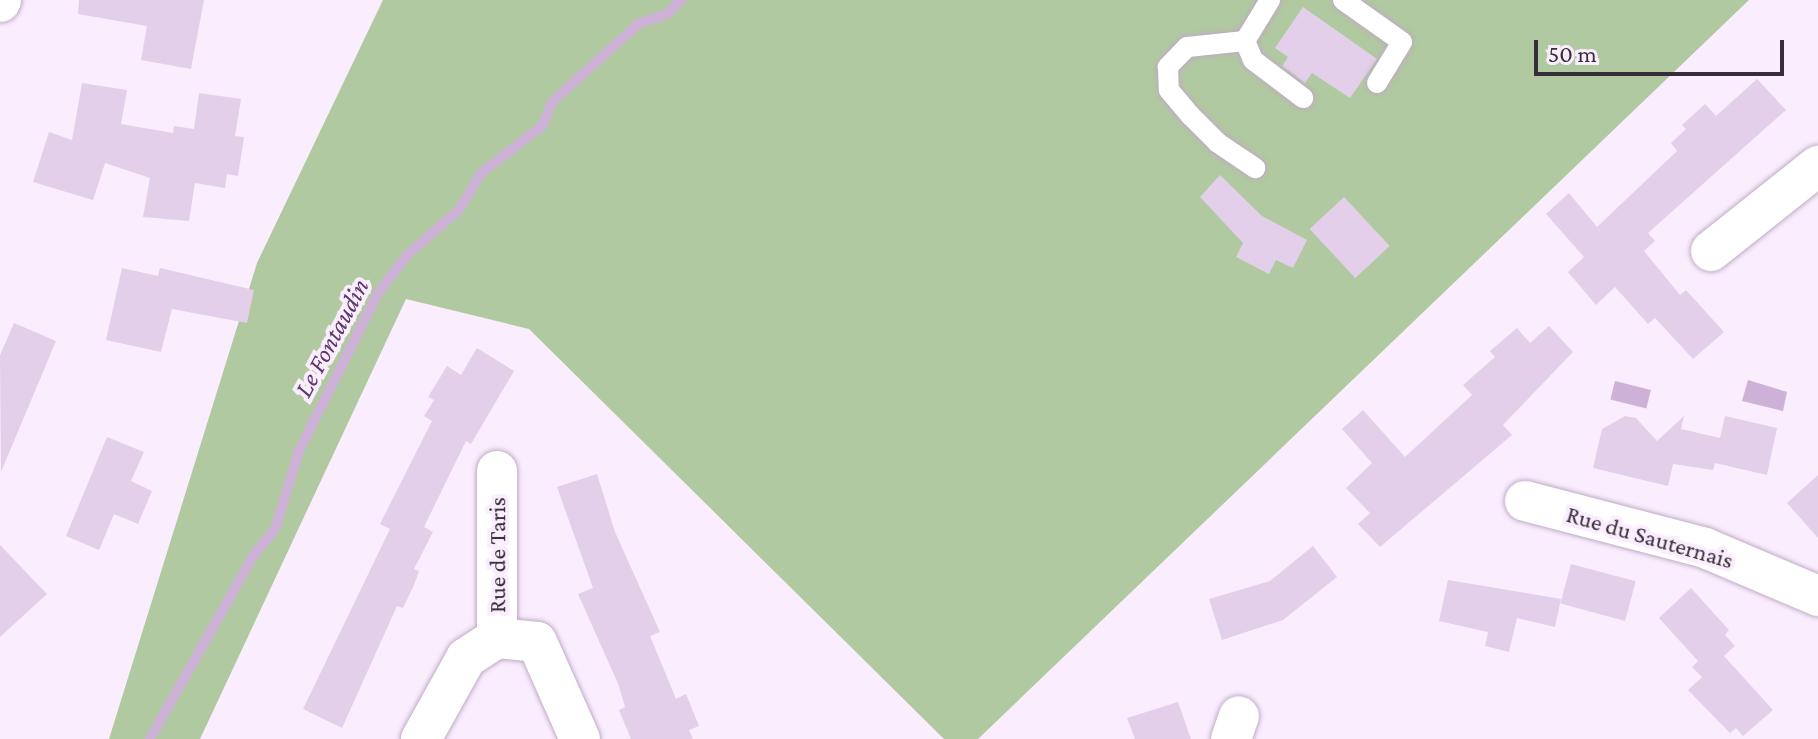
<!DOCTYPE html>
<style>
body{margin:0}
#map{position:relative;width:1818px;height:739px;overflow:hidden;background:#faedfe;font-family:"Crimson Pro",serif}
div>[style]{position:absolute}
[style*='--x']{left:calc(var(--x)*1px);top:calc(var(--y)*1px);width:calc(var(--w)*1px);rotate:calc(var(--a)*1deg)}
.forest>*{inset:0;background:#b1c9a0}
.water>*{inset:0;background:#ceb1d7;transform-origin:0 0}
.stream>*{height:10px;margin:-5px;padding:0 5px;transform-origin:5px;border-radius:5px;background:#ceb1d7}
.building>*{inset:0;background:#e3cfea;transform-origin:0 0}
.roads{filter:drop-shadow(0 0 2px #bfabc5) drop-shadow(0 0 2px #bfabc5)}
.lane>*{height:20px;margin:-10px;padding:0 10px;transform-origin:10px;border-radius:10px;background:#fff}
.street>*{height:40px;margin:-20px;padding:0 20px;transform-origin:20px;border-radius:20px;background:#fff}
span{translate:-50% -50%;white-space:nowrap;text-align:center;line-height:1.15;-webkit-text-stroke:8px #faedfe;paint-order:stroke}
.street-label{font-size:24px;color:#362e39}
.water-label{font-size:26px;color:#5e3769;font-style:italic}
.scale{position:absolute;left:1534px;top:40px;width:250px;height:36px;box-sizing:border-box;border:4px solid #362e39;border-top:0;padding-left:10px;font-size:24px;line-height:28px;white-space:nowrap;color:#362e39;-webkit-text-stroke:6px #faedfe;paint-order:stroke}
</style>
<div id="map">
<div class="forest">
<i style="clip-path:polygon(383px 0,1749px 0,978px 739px,944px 739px,529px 329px,406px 299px,200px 739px,109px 739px,257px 263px)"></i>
</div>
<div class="water">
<i style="clip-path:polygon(1748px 380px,1787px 392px,1783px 411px,1742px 401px)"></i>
<i style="left:1615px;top:381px;width:37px;height:19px;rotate:14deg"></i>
</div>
<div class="stream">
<i style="--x:150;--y:739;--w:210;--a:-60.6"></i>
<i style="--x:253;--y:556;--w:35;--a:-51"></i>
<i style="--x:275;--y:529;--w:82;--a:-72.9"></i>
<i style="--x:299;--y:451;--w:177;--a:-63.4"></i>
<i style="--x:378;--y:293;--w:49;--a:-52.4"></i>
<i style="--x:408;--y:254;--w:67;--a:-40.8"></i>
<i style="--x:459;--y:210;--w:43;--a:-59.3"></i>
<i style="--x:481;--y:173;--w:77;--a:-37.6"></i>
<i style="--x:542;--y:126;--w:26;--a:-67"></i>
<i style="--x:552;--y:102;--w:116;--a:-42.2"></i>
<i style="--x:638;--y:24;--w:31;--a:-19"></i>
<i style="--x:667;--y:14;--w:20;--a:-45"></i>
</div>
<div class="building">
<i style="clip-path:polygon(79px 0,204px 0,191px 69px,141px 60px,147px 26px,78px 14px)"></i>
<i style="clip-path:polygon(1303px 7px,1377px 59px,1350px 98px,1312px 73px,1305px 83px,1282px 66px,1288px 57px,1275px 48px)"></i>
<i style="clip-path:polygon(1757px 79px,1786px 110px,1648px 233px,1655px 241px,1644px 251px,1680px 295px,1686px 290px,1724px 332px,1693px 359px,1655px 318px,1648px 324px,1615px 287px,1596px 305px,1568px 272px,1584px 257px,1546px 214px,1569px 193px,1597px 227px,1677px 151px,1671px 143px,1686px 129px,1682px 125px,1705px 104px,1716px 116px)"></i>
<i style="clip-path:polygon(82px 83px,127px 90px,121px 124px,173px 133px,174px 126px,194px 129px,199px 93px,241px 99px,235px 136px,244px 137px,238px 176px,227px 174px,225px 188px,195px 183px,189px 221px,143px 217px,150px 178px,105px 163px,93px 200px,33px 182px,49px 132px,72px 140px)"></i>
<i style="clip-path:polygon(1220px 175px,1262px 216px,1307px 240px,1293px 268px,1276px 260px,1269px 274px,1236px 257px,1243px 243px,1200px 197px)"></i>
<i style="left:1344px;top:197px;width:67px;height:47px;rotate:47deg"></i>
<i style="clip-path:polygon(122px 268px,158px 276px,160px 268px,254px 290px,247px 323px,172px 309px,161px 352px,106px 340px)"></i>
<i style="clip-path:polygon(14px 323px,56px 341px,1px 472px,0 355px)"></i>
<i style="clip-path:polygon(1549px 326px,1573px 352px,1503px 425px,1512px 435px,1380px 547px,1358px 524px,1370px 513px,1346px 488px,1372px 463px,1342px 429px,1363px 410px,1405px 457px,1472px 395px,1463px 385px,1495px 357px,1490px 351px,1517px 328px,1530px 343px)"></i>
<i style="clip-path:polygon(477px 348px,514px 371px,471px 444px,466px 441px,424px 527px,433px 532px,414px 569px,419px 571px,414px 585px,403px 608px,397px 606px,342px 728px,303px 709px,390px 529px,380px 524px,432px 421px,424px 416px,434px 400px,428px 397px,447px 366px,461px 375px)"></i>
<i style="clip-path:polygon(1625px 416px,1636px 418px,1657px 441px,1684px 416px,1681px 429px,1720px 438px,1725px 416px,1777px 428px,1767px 475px,1715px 463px,1713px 470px,1673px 464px,1668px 486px,1593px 468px,1602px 429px)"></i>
<i style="clip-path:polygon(107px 437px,144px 452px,131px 481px,152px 491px,138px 524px,114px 514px,99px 550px,66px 536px)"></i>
<i style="clip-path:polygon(597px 474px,615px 532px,660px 632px,650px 636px,676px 699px,686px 694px,699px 726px,689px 730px,693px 739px,631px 739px,619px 710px,625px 707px,619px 686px,578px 594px,593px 588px,557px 487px)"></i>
<i style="clip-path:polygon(1818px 475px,1818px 538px,1787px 503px)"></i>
<i style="clip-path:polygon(0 545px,47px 594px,0 637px)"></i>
<i style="clip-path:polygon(1313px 546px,1337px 577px,1283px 620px,1222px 640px,1209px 599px,1270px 581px)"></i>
<i style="left:1571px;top:564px;width:67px;height:41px;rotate:15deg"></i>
<i style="clip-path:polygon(1448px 580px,1561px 599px,1555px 627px,1517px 618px,1509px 652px,1485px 646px,1488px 632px,1439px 621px)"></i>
<i style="clip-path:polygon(1691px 588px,1729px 630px,1725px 635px,1735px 646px,1724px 656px,1773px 710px,1743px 736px,1736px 728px,1730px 733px,1688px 690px,1702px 677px,1692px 667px,1698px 661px,1659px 618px)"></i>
<i style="clip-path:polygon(1178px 702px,1191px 739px,1135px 739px,1127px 718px)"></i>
</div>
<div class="roads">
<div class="lane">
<i style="--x:1270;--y:0;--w:48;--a:121.4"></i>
<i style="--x:1245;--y:41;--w:21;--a:67"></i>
<i style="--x:1253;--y:60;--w:63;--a:37.2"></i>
<i style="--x:1343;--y:0;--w:72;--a:35.4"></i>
<i style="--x:1402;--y:42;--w:48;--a:121.4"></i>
<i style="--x:1245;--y:41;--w:58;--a:174.1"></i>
<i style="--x:1187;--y:47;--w:28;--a:134"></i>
<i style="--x:1168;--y:67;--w:23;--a:88"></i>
<i style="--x:1169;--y:90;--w:33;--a:50"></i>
<i style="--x:1190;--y:115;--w:40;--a:45"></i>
<i style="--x:1218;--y:143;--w:45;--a:34"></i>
</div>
<div class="street">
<i style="--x:0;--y:2;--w:2;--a:-63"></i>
<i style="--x:1711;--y:251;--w:137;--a:-38.5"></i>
<i style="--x:1525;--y:501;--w:186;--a:14.6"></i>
<i style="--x:1705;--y:548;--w:123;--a:23"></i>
<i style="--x:497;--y:638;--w:167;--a:-90"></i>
<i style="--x:421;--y:739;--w:93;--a:-60.9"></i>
<i style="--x:466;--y:658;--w:37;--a:-33"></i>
<i style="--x:497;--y:638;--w:40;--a:5.7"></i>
<i style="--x:537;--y:642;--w:106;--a:66.1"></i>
<i style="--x:1231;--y:739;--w:24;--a:-71"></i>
</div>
</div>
<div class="street-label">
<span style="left:1650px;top:537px;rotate:16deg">Rue du Sauternais</span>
<span style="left:497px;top:555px;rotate:-90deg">Rue de Taris</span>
</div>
<div class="water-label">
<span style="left:332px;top:338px;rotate:-62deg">Le Fontaudin</span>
</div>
<div class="scale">50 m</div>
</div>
